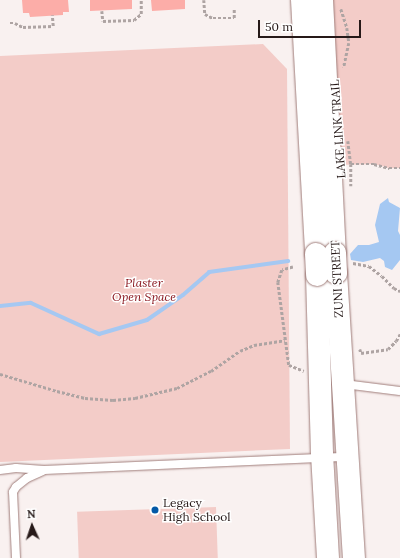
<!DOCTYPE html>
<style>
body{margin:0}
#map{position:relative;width:400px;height:558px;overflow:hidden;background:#f9f1f0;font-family:Lora,serif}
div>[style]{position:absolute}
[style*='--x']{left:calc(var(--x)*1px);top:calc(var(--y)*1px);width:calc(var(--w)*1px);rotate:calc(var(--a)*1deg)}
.green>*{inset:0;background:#f3ccc8;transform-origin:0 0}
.water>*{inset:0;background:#a5c8f2}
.stream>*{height:4px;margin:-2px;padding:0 2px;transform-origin:2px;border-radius:2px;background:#a5c8f2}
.building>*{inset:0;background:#fcada8}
.path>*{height:2.5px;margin-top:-1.25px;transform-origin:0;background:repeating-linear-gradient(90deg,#aea4a3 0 3px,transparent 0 5px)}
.roads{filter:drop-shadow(0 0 1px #a07d7a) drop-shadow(0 0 1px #a07d7a)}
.service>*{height:8px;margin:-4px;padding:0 4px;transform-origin:4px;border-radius:4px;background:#fff}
.secondary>*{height:22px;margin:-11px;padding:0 11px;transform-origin:11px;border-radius:11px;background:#fff}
.bridges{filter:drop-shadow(0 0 1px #a07d7a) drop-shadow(0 0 1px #a07d7a)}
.secondary-bridge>*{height:22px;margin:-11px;padding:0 11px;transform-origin:11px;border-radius:11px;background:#fff}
.dots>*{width:11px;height:11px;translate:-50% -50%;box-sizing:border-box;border:2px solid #fff;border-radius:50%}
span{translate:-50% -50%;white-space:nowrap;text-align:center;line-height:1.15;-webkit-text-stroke:3px #fff;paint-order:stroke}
.street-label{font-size:12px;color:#261918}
.park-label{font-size:12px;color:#8a1820;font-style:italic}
.poi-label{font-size:12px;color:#261918}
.left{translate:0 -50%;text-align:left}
.north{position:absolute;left:12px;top:506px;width:40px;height:40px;-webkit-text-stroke:3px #fff;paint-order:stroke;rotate:357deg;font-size:11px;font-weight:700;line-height:16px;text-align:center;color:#261918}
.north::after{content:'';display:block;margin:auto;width:14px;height:18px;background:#261918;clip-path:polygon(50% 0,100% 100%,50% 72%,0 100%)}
.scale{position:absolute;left:258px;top:20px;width:103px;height:18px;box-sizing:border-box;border:2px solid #261918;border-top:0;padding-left:5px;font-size:12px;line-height:14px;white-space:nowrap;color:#261918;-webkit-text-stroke:3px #fff;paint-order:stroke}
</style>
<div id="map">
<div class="green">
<i style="clip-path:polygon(330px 0,400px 0,400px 168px,389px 168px,374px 164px,338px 165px)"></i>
<i style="clip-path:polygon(263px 44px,287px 69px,290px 449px,0 462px,0 56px)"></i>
<i style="left:216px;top:507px;width:51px;height:139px;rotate:88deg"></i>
</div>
<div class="water">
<i style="clip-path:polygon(388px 198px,389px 202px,400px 208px,398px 231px,400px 235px,400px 260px,392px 270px,385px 267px,384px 261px,380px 258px,363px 262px,351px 260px,350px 254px,358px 245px,369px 245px,379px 242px,375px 225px,380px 204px)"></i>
</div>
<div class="stream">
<i style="--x:0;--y:306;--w:31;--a:-6"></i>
<i style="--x:31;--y:303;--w:75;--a:24.5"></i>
<i style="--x:99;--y:334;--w:50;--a:-16.3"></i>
<i style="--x:147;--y:320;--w:44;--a:-34.8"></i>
<i style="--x:183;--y:295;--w:35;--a:-41"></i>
<i style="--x:209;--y:272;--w:80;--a:-7.9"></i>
</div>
<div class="building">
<i style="clip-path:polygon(22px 0,68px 0,69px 12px,63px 12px,63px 15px,30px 17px,29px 13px,23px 13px)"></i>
<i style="clip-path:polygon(90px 0,132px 0,132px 9px,90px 11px)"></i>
<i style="clip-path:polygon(151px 0,185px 0,185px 9px,152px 11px)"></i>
</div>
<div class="path">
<i style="--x:204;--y:0;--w:14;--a:86"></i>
<i style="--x:205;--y:14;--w:9;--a:27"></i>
<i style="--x:213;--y:18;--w:21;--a:0"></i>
<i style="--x:234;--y:18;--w:10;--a:-90"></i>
<i style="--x:341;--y:9;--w:20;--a:72"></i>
<i style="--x:347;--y:28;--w:15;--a:82"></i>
<i style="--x:349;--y:43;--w:25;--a:102"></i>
<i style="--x:102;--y:11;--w:10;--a:84"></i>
<i style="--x:103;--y:21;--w:31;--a:-2"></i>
<i style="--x:134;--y:20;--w:9;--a:-41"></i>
<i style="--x:141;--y:14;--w:14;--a:-90"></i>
<i style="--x:10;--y:23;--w:5;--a:0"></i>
<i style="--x:15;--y:23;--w:9;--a:27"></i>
<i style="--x:23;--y:27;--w:30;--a:-2"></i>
<i style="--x:53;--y:26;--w:11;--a:-95"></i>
<i style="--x:348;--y:141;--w:23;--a:83"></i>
<i style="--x:351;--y:164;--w:22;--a:90"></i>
<i style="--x:351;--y:164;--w:23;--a:0"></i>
<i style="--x:374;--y:164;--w:16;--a:15"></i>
<i style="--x:389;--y:168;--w:11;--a:0"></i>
<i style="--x:353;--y:263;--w:16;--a:11"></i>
<i style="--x:369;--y:266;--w:16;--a:38"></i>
<i style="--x:382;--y:276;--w:17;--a:45"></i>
<i style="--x:394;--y:288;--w:7;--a:27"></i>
<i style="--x:293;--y:267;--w:11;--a:165"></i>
<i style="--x:282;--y:270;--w:13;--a:108"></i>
<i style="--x:278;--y:282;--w:84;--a:82.5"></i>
<i style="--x:289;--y:365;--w:16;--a:22"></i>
<i style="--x:360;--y:349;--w:4;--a:76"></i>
<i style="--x:361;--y:353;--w:27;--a:-8"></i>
<i style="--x:388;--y:349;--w:11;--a:-45"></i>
<i style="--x:396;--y:341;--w:8;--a:-60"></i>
<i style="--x:0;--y:374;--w:59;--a:16.6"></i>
<i style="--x:57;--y:391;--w:29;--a:14"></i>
<i style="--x:85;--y:398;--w:28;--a:4"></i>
<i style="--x:113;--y:400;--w:22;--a:-5"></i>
<i style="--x:135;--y:398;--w:43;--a:-13.4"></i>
<i style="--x:177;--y:388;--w:38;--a:-27"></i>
<i style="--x:211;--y:371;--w:35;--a:-35"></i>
<i style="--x:240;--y:351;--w:15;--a:-23"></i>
<i style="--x:254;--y:345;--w:31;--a:-9"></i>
</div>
<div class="roads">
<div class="service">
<i style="--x:344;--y:384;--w:56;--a:7.1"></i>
<i style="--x:0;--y:470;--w:16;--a:-7"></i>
<i style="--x:16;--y:468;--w:28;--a:4"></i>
<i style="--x:44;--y:470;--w:303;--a:-2.5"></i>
<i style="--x:16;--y:558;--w:66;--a:-92.6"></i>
<i style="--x:13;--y:492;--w:6;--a:-59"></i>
<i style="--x:16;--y:487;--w:14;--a:-39"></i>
<i style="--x:27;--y:478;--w:17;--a:-24"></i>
</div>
<div class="secondary">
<i style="--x:302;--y:0;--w:254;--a:86.8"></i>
<i style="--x:322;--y:0;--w:253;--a:87.1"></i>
<i style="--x:336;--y:273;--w:286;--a:86.4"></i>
<i style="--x:317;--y:275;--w:179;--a:88.4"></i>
<i style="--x:322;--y:454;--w:104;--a:86.7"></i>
</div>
</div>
<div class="bridges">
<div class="secondary-bridge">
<i style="--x:335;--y:253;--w:20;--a:87"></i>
<i style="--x:316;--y:254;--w:21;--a:87"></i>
</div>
</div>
<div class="dots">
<i style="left:155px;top:510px;background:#0459a7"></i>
</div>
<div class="street-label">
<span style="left:338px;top:129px;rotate:-94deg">LAKE LINK TRAIL</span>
<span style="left:337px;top:279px;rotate:-93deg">ZUNI STREET</span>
</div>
<div class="park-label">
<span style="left:144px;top:290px">Plaster<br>Open Space</span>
</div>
<div class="poi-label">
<span class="left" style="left:163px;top:510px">Legacy<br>High School</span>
</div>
<div class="north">N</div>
<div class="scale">50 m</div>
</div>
